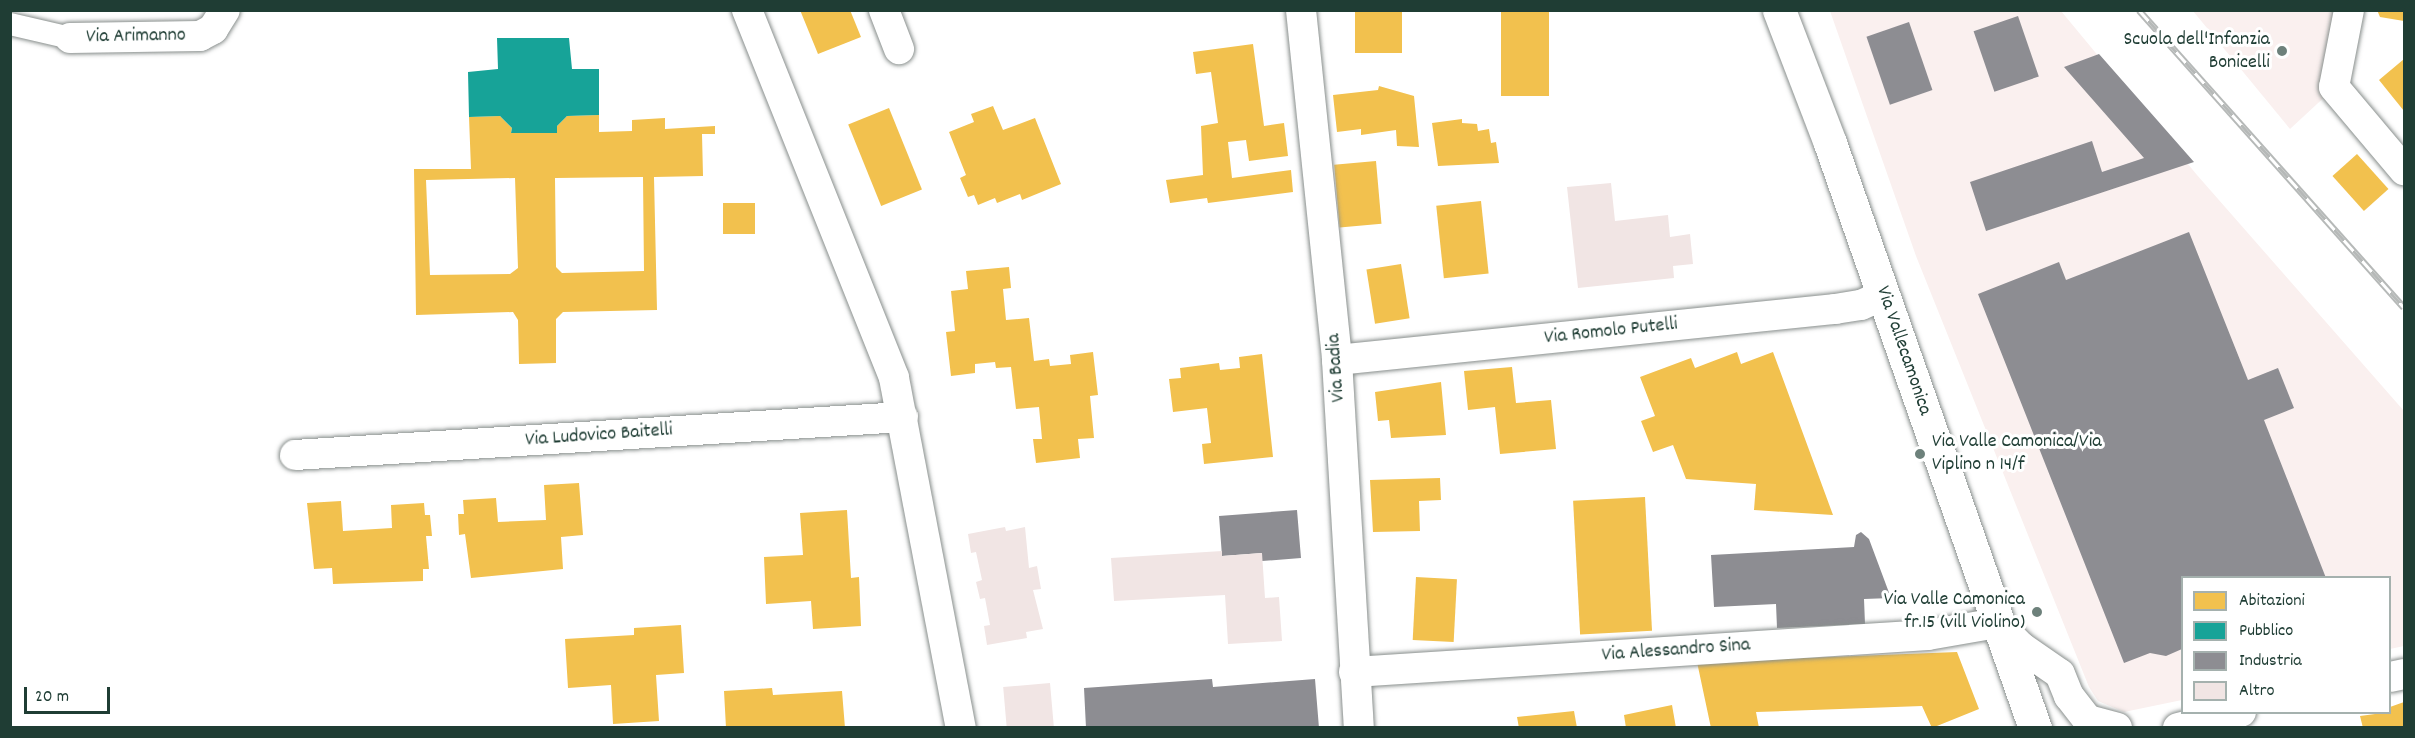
<!DOCTYPE html>
<style>
body{margin:0}
#map{position:relative;width:2415px;height:738px;overflow:hidden;background:#fff;font-family:Dekko,sans-serif}
div>[style]{position:absolute}
[style*='--x']{left:calc(var(--x)*1px);top:calc(var(--y)*1px);width:calc(var(--w)*1px);rotate:calc(var(--a)*1deg)}
.built>*{inset:0;background:#faf0ef}
.homes>*{inset:0;background:#f2c14e;transform-origin:0 0}
.public>*{inset:0;background:#17a398}
.industry>*{inset:0;background:#8d8d92;transform-origin:0 0}
.building>*{inset:0;background:#f1e5e4;transform-origin:0 0}
.roads{filter:drop-shadow(0 0 2px #898f8d) drop-shadow(0 0 2px #898f8d)}
.pedestrian>*{height:22px;margin:-11px;padding:0 11px;transform-origin:11px;border-radius:11px;background:#fff}
.minor>*{height:30px;margin:-15px;padding:0 15px;transform-origin:15px;border-radius:15px;background:#fff}
.secondary>*{height:33px;margin:-16.5px;padding:0 16.5px;transform-origin:16.5px;border-radius:16.5px;background:#fff}
.rail>*{height:7px;margin-top:-3.5px;transform-origin:0;background:repeating-linear-gradient(90deg,#fff 0 14px,#b6b9b8 0 28px);box-sizing:border-box;border-block:2px solid #b6b9b8}
.dots>*{width:16px;height:16px;translate:-50% -50%;box-sizing:border-box;border:3px solid #fff;border-radius:50%}
span{translate:-50% -50%;white-space:nowrap;text-align:center;line-height:1.15;-webkit-text-stroke:6px #fff;paint-order:stroke}
.street-label{font-size:20px;color:#1f3d34}
.poi-label{font-size:20px;color:#1f3d34}
.right{translate:-100% -50%;text-align:right}
.left{translate:0 -50%;text-align:left}
.frame{position:absolute;inset:0;border:12px solid #1f3d34;pointer-events:none}
.legend{position:absolute;left:2181px;top:576px;width:210px;height:138px;box-sizing:border-box;background:#fff;border:2px solid #a5b1ae;margin:0;padding:8px 10px;list-style:none;font-size:18px;color:#1f3d34}
.legend li{display:flex;align-items:center;gap:12px;height:30px}
.legend b{width:30px;border:2px solid #a5b1ae}
.scale{position:absolute;left:24px;top:687px;width:86px;height:27px;box-sizing:border-box;border:3px solid #1f3d34;border-top:0;padding-left:8px;font-size:18px;line-height:21px;white-space:nowrap;color:#1f3d34;-webkit-text-stroke:4px #fff;paint-order:stroke}
</style>
<div id="map">
<div class="built">
<i style="clip-path:polygon(1830px 11px,2061px 11px,2197px 175px,2404px 411px,2404px 646px,2390px 649px,2390px 578px,2182px 578px,2182px 700px,2124px 712px,2098px 701px,2089px 687px,1916px 256px)"></i>
<i style="clip-path:polygon(2193px 11px,2344px 11px,2330px 92px,2290px 129px)"></i>
</div>
<div class="homes">
<i style="clip-path:polygon(800px 10px,850px 10px,861px 37px,818px 54px)"></i>
<i style="left:1355px;top:10px;width:47px;height:43px"></i>
<i style="left:1501px;top:10px;width:48px;height:86px"></i>
<i style="clip-path:polygon(2377px 10px,2404px 10px,2404px 21px,2380px 17px)"></i>
<i style="clip-path:polygon(1253px 44px,1264px 126px,1284px 123px,1288px 156px,1249px 161px,1246px 140px,1228px 142px,1232px 178px,1291px 170px,1293px 192px,1208px 203px,1207px 198px,1170px 203px,1166px 180px,1203px 175px,1201px 126px,1218px 123px,1211px 72px,1196px 74px,1193px 52px)"></i>
<i style="clip-path:polygon(2404px 59px,2404px 111px,2379px 80px)"></i>
<i style="clip-path:polygon(1379px 86px,1414px 96px,1419px 147px,1397px 146px,1396px 130px,1361px 135px,1361px 129px,1337px 132px,1333px 95px,1378px 90px)"></i>
<i style="clip-path:polygon(993px 106px,1003px 130px,1035px 118px,1061px 184px,1022px 200px,1020px 194px,997px 203px,995px 198px,978px 205px,974px 195px,968px 197px,960px 178px,966px 175px,949px 132px,974px 122px,971px 114px)"></i>
<i style="left:889px;top:108px;width:88px;height:44px;rotate:68deg"></i>
<i style="clip-path:polygon(evenodd,599px 115px,599px 132px,632px 131px,632px 120px,665px 118px,665px 129px,715px 126px,715px 134px,702px 134px,703px 176px,654px 177px,657px 310px,563px 312px,556px 319px,556px 363px,519px 364px,518px 320px,513px 312px,416px 315px,414px 169px,471px 169px,469px 117px,500px 116px,512px 128px,511px 133px,557px 133px,557px 126px,567px 116px,599px 115px,643px 177px,644px 271px,562px 273px,556px 267px,555px 178px,643px 177px,599px 115px,515px 178px,518px 268px,510px 274px,430px 275px,426px 180px,515px 178px)"></i>
<i style="clip-path:polygon(1462px 119px,1462px 123px,1477px 124px,1478px 131px,1489px 129px,1491px 143px,1496px 142px,1499px 163px,1438px 166px,1432px 123px)"></i>
<i style="left:2357px;top:154px;width:47px;height:33px;rotate:48deg"></i>
<i style="left:1376px;top:161px;width:63px;height:42px;rotate:85deg"></i>
<i style="left:1481px;top:201px;width:73px;height:45px;rotate:84deg"></i>
<i style="left:723px;top:203px;width:32px;height:31px"></i>
<i style="left:1401px;top:264px;width:55px;height:35px;rotate:81deg"></i>
<i style="clip-path:polygon(1009px 267px,1011px 288px,1003px 289px,1006px 320px,1029px 318px,1034px 361px,1049px 359px,1050px 366px,1071px 364px,1070px 355px,1093px 352px,1098px 395px,1090px 396px,1094px 438px,1078px 439px,1080px 458px,1036px 463px,1033px 439px,1042px 439px,1039px 407px,1016px 409px,1011px 367px,996px 368px,995px 362px,975px 364px,975px 373px,951px 376px,946px 332px,955px 331px,951px 291px,968px 289px,966px 271px)"></i>
<i style="clip-path:polygon(1737px 352px,1741px 364px,1773px 352px,1833px 515px,1754px 510px,1756px 484px,1686px 479px,1673px 445px,1653px 452px,1641px 421px,1655px 416px,1640px 377px,1691px 358px,1695px 368px)"></i>
<i style="clip-path:polygon(1262px 354px,1273px 457px,1204px 464px,1202px 444px,1211px 443px,1207px 408px,1173px 412px,1169px 379px,1181px 378px,1180px 368px,1219px 363px,1220px 370px,1240px 368px,1239px 357px)"></i>
<i style="clip-path:polygon(1512px 367px,1516px 403px,1551px 400px,1556px 449px,1500px 454px,1495px 407px,1468px 410px,1464px 371px)"></i>
<i style="clip-path:polygon(1441px 382px,1446px 435px,1391px 438px,1389px 420px,1378px 421px,1375px 392px)"></i>
<i style="clip-path:polygon(1440px 478px,1441px 500px,1419px 501px,1420px 531px,1373px 532px,1370px 480px)"></i>
<i style="clip-path:polygon(579px 483px,583px 535px,561px 537px,563px 569px,471px 578px,465px 534px,459px 535px,458px 514px,464px 514px,463px 500px,496px 498px,498px 522px,546px 520px,544px 485px)"></i>
<i style="left:1645px;top:497px;width:134px;height:72px;rotate:87deg"></i>
<i style="clip-path:polygon(341px 501px,343px 531px,392px 528px,391px 505px,424px 503px,425px 515px,430px 515px,432px 536px,426px 536px,429px 569px,423px 569px,423px 581px,333px 584px,332px 568px,314px 569px,307px 503px)"></i>
<i style="clip-path:polygon(847px 510px,851px 578px,859px 577px,861px 626px,813px 629px,811px 601px,766px 604px,764px 557px,803px 555px,800px 513px)"></i>
<i style="left:1416px;top:577px;width:41px;height:63px;rotate:3deg"></i>
<i style="clip-path:polygon(681px 625px,684px 673px,656px 675px,659px 721px,613px 724px,611px 685px,568px 688px,565px 639px,634px 635px,634px 628px)"></i>
<i style="clip-path:polygon(1957px 652px,1979px 709px,1932px 728px,1922px 706px,1756px 712px,1759px 728px,1711px 728px,1697px 662px)"></i>
<i style="clip-path:polygon(772px 688px,773px 695px,842px 691px,845px 728px,726px 728px,724px 691px)"></i>
<i style="clip-path:polygon(2404px 702px,2404px 728px,2363px 728px,2360px 716px,2390px 712px,2390px 707px)"></i>
<i style="clip-path:polygon(1672px 705px,1676px 728px,1626px 728px,1624px 715px)"></i>
<i style="clip-path:polygon(1574px 711px,1577px 728px,1519px 728px,1517px 717px)"></i>
</div>
<div class="public">
<i style="clip-path:polygon(497px 38px,569px 38px,572px 69px,599px 69px,599px 115px,567px 116px,557px 126px,557px 133px,511px 133px,512px 128px,500px 116px,469px 117px,468px 72px,498px 69px)"></i>
</div>
<div class="industry">
<i style="left:2018px;top:16px;width:64px;height:47px;rotate:71deg"></i>
<i style="left:1909px;top:22px;width:72px;height:45px;rotate:71deg"></i>
<i style="clip-path:polygon(2099px 54px,2194px 162px,1986px 231px,1970px 182px,2092px 141px,2102px 172px,2144px 158px,2064px 67px)"></i>
<i style="clip-path:polygon(2189px 232px,2248px 380px,2278px 368px,2294px 408px,2264px 420px,2326px 578px,2182px 578px,2182px 649px,2166px 656px,2150px 653px,2124px 663px,1978px 294px,2059px 262px,2066px 280px)"></i>
<i style="clip-path:polygon(1297px 510px,1301px 558px,1262px 561px,1262px 553px,1222px 556px,1219px 516px)"></i>
<i style="clip-path:polygon(1861px 532px,1869px 539px,1891px 598px,1864px 599px,1865px 624px,1777px 628px,1776px 604px,1714px 607px,1711px 555px,1854px 547px,1856px 535px)"></i>
<i style="clip-path:polygon(1212px 679px,1213px 687px,1315px 679px,1319px 728px,1086px 728px,1084px 688px)"></i>
</div>
<div class="building">
<i style="clip-path:polygon(1611px 183px,1615px 221px,1668px 215px,1670px 237px,1690px 234px,1693px 264px,1673px 266px,1674px 278px,1578px 288px,1567px 187px)"></i>
<i style="clip-path:polygon(1005px 527px,1006px 531px,1025px 527px,1029px 568px,1037px 566px,1041px 589px,1033px 590px,1043px 629px,1026px 632px,1027px 638px,987px 645px,984px 626px,990px 625px,985px 598px,980px 599px,976px 582px,982px 580px,976px 552px,971px 553px,968px 534px)"></i>
<i style="clip-path:polygon(1222px 551px,1222px 556px,1262px 553px,1265px 598px,1279px 597px,1282px 641px,1228px 644px,1225px 595px,1114px 601px,1111px 558px)"></i>
<i style="left:1050px;top:683px;width:45px;height:47px;rotate:85deg"></i>
</div>
<div class="roads">
<div class="pedestrian">
<i style="--x:10;--y:24;--w:62;--a:13.1"></i>
</div>
<div class="minor">
<i style="--x:747;--y:10;--w:396;--a:68.2"></i>
<i style="--x:894;--y:378;--w:356;--a:79.2"></i>
<i style="--x:884;--y:10;--w:42;--a:69"></i>
<i style="--x:1301;--y:10;--w:352;--a:84.1"></i>
<i style="--x:1337;--y:360;--w:369;--a:86.6"></i>
<i style="--x:2349;--y:10;--w:78;--a:101"></i>
<i style="--x:2334;--y:87;--w:109;--a:49.9"></i>
<i style="--x:70;--y:38;--w:130;--a:-0.9"></i>
<i style="--x:200;--y:36;--w:15;--a:-28"></i>
<i style="--x:213;--y:29;--w:22;--a:-58"></i>
<i style="--x:1337;--y:360;--w:501;--a:-5.85"></i>
<i style="--x:1835;--y:309;--w:26;--a:-9"></i>
<i style="--x:1861;--y:305;--w:24;--a:-24"></i>
<i style="--x:295;--y:455;--w:609;--a:-3.58"></i>
<i style="--x:1354;--y:672;--w:575;--a:-3.69"></i>
<i style="--x:1928;--y:635;--w:70;--a:-9.9"></i>
<i style="--x:1997;--y:623;--w:34;--a:45"></i>
<i style="--x:2021;--y:647;--w:47;--a:34.7"></i>
<i style="--x:2060;--y:674;--w:24;--a:68"></i>
<i style="--x:2069;--y:696;--w:31;--a:52"></i>
<i style="--x:2088;--y:720;--w:30;--a:15"></i>
<i style="--x:2390;--y:677;--w:14;--a:-12"></i>
<i style="--x:2178;--y:728;--w:65;--a:-14.3"></i>
</div>
<div class="secondary">
<i style="--x:1779;--y:10;--w:142;--a:69"></i>
<i style="--x:1830;--y:143;--w:620;--a:70.69"></i>
</div>
</div>
<div class="rail">
<i style="--x:2139;--y:10;--w:398;--a:48.3"></i>
</div>
<div class="dots">
<i style="left:2282px;top:51px;background:#6d817b"></i>
<i style="left:1920px;top:454px;background:#6d817b"></i>
<i style="left:2037px;top:612px;background:#6d817b"></i>
</div>
<div class="street-label">
<span style="left:136px;top:37px;rotate:-1deg">Via Arimanno</span>
<span style="left:1611px;top:332px;rotate:-6deg">Via Romolo Putelli</span>
<span style="left:1903px;top:351px;rotate:71deg">Via Vallecamonica</span>
<span style="left:1337px;top:368px;rotate:-94deg">Via Badia</span>
<span style="left:599px;top:436px;rotate:-4deg">Via Ludovico Baitelli</span>
<span style="left:1676px;top:651px;rotate:-4deg">Via Alessandro Sina</span>
</div>
<div class="poi-label">
<span class="right" style="left:2270px;top:52px">Scuola dell'Infanzia<br>Bonicelli</span>
<span class="left" style="left:1932px;top:454px">Via Valle Camonica/Via<br>Viplino n 14/f</span>
<span class="right" style="left:2025px;top:612px">Via Valle Camonica<br>fr.15 (vill Violino)</span>
</div>
<div class="frame"></div>
<ul class="legend">
<li><b style="height:16px;background:#f2c14e"></b>Abitazioni</li>
<li><b style="height:16px;background:#17a398"></b>Pubblico</li>
<li><b style="height:16px;background:#8d8d92"></b>Industria</li>
<li><b style="height:16px;background:#f1e5e4"></b>Altro</li>
</ul>
<div class="scale">20 m</div>
</div>
